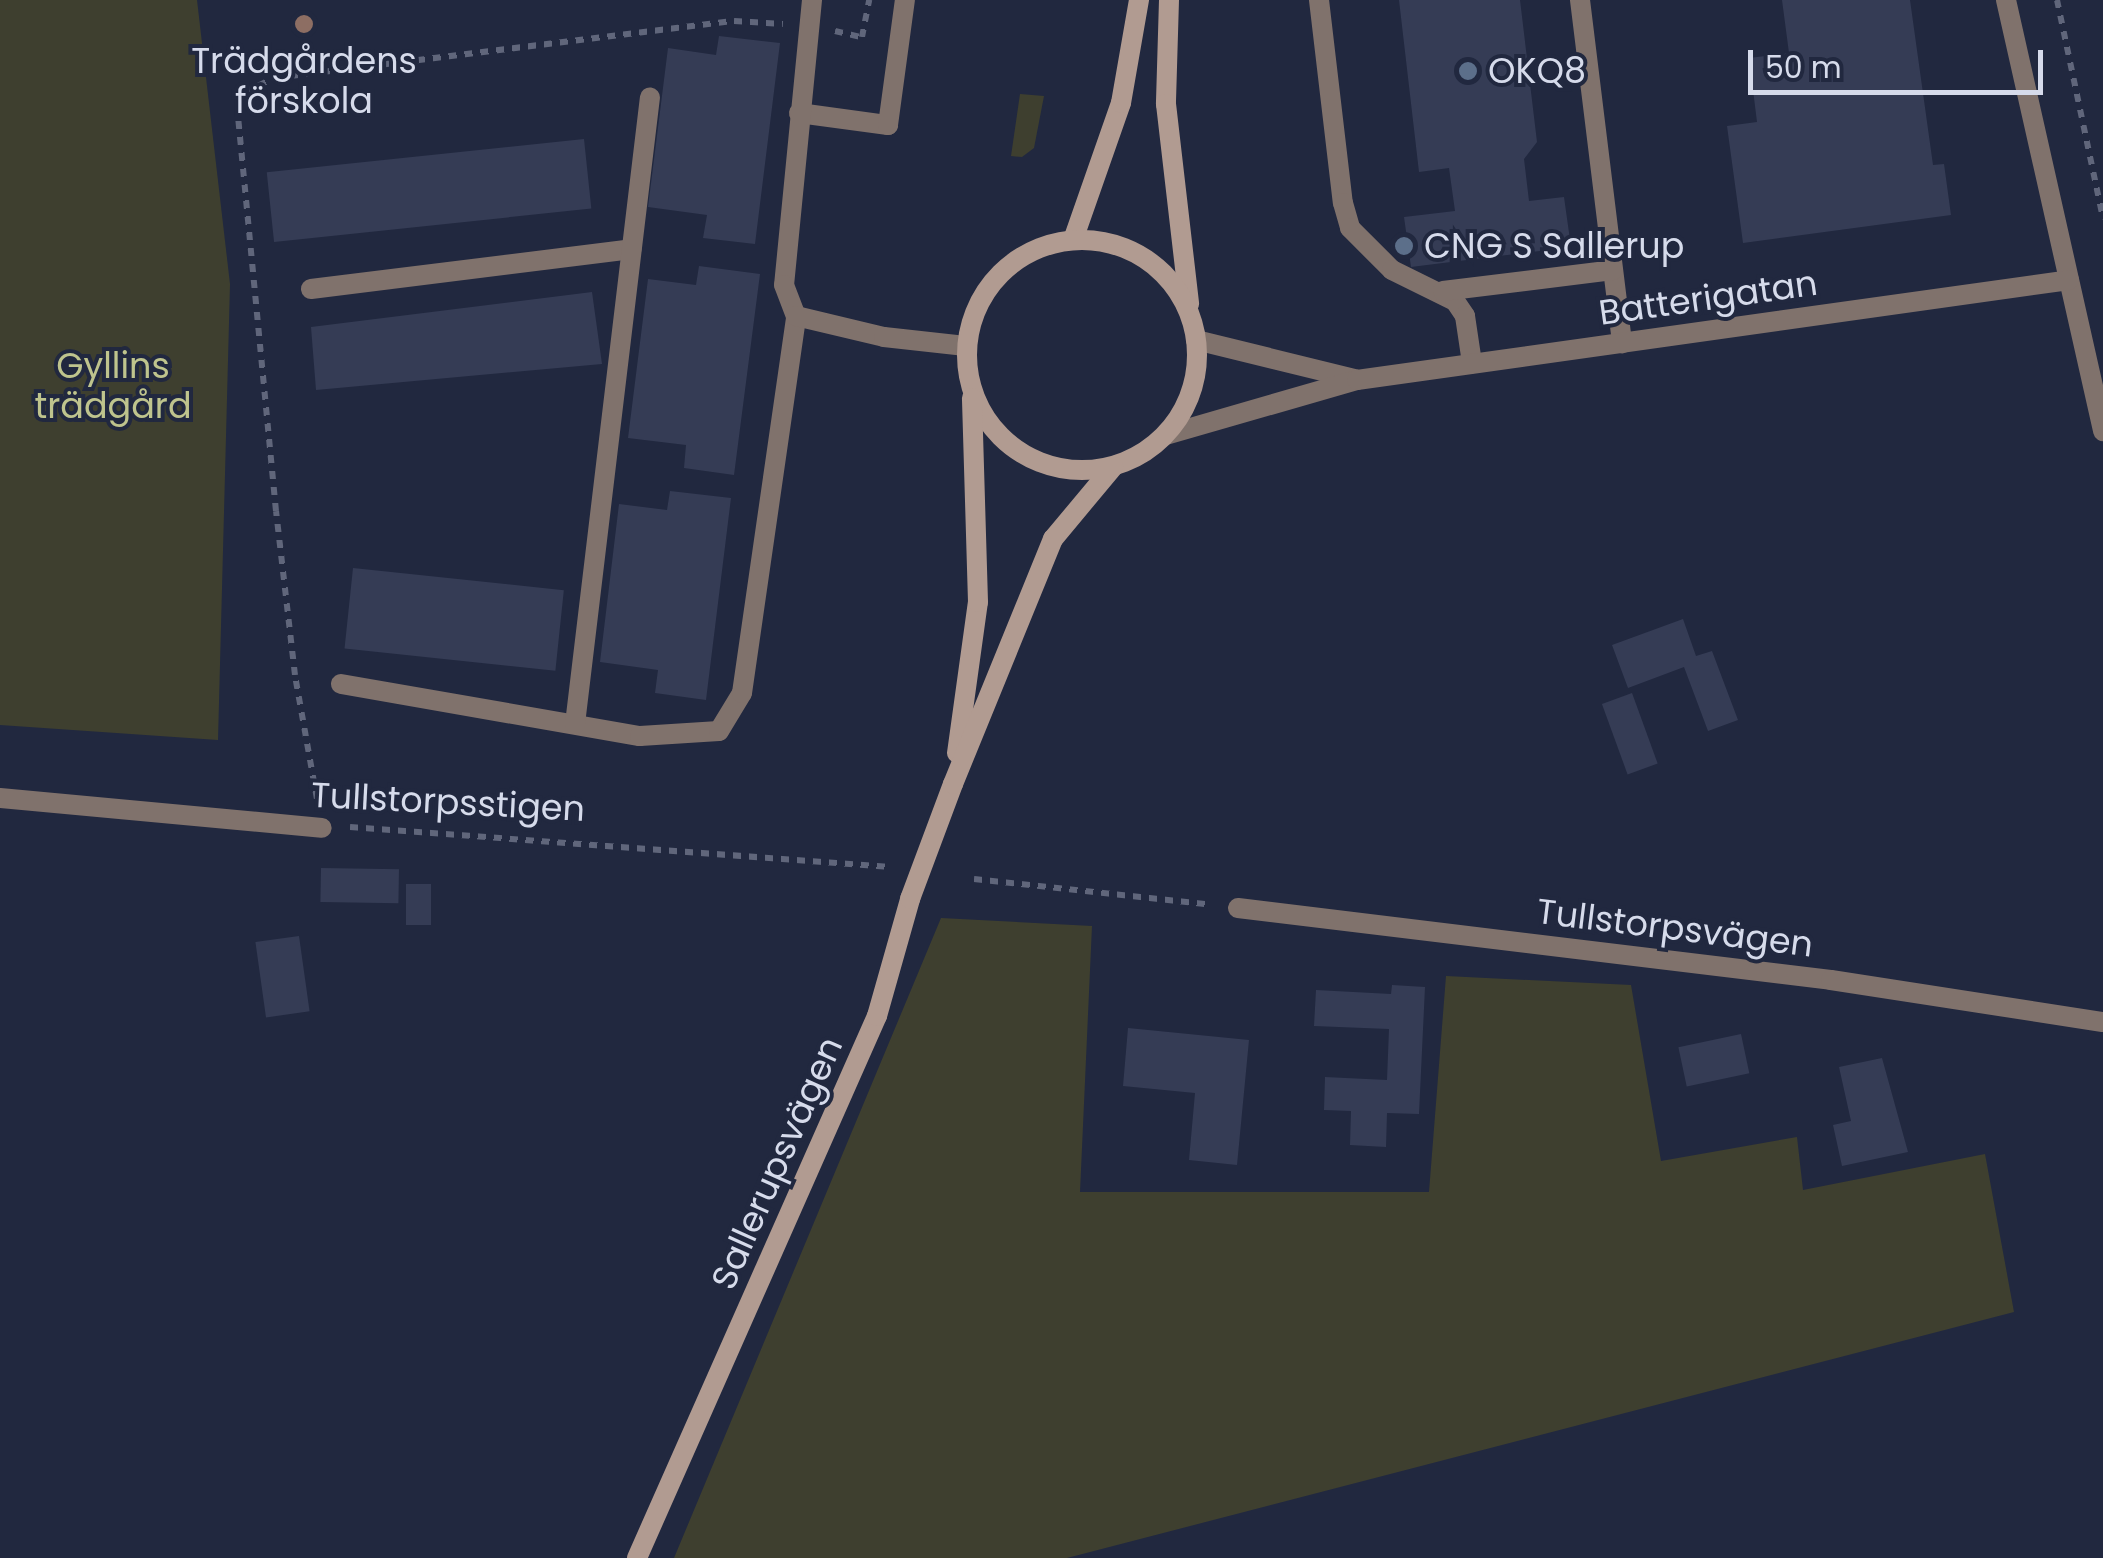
<!DOCTYPE html>
<meta charset="utf-8">
<style>
body{margin:0}
#map{position:relative;width:2103px;height:1558px;overflow:hidden;background:#21283f;font-family:Poppins,sans-serif}
div>[style]{position:absolute}
[style*='--x']{left:calc(var(--x)*1px);top:calc(var(--y)*1px);width:calc(var(--w)*1px);rotate:calc(var(--a)*1deg)}
.green>*{inset:0;background:#3e3f2f}
.building>*{inset:0;background:#353c55;transform-origin:0 0}
.path>*{height:6px;margin-top:-3px;transform-origin:0;background:repeating-linear-gradient(90deg,#60667b 0 8px,transparent 0 16px)}
.service>*{height:20px;margin:-10px;padding:0 10px;transform-origin:10px;border-radius:10px;background:#80726c}
.minor>*{height:20px;margin:-10px;padding:0 10px;transform-origin:10px;border-radius:10px;background:#80726c}
.secondary>*{height:20px;margin:-10px;padding:0 10px;transform-origin:10px;border-radius:10px;background:#b19b91}
.secondary>.ring{margin:-10px;padding:0;box-sizing:content-box;background:none;border:20px solid #b19b91;border-radius:50%}
.dots>*{width:28px;height:28px;translate:-50% -50%;box-sizing:border-box;border:5px solid #21283f;border-radius:50%}
span{translate:-50% -50%;white-space:nowrap;text-align:center;line-height:1.15;-webkit-text-stroke:8px #21283f;paint-order:stroke}
.poi-label{font-size:35px;color:#d6dbeb}
.left{translate:0 -50%;text-align:left}
.street-label{font-size:35px;color:#d6dbeb}
.park-label{font-size:35px;color:#bfc48d}
.scale{position:absolute;left:1748px;top:50px;width:295px;height:45px;box-sizing:border-box;border:5px solid #d6dbeb;border-top:0;padding-left:12px;font-size:30px;line-height:35px;white-space:nowrap;color:#d6dbeb;-webkit-text-stroke:8px #21283f;paint-order:stroke}
</style>
<div id="map">
<div class="green">
<i style="clip-path:polygon(0 0,197px 0,230px 284px,218px 740px,0 725px)"></i>
<i style="clip-path:polygon(1020px 94px,1044px 96px,1034px 148px,1022px 157px,1011px 156px)"></i>
<i style="clip-path:polygon(941px 918px,1092px 926px,1080px 1192px,1429px 1192px,1446px 976px,1631px 985px,1661px 1161px,1797px 1137px,1803px 1190px,1985px 1154px,2014px 1312px,1067px 1558px,674px 1558px)"></i>
</div>
<div class="building">
<i style="clip-path:polygon(1399px 0,1520px 0,1537px 142px,1524px 159px,1529px 201px,1564px 197px,1571px 247px,1411px 267px,1404px 217px,1455px 211px,1449px 168px,1419px 172px)"></i>
<i style="clip-path:polygon(1782px 0,1910px 0,1933px 165px,1944px 164px,1951px 215px,1743px 243px,1727px 126px,1757px 122px,1749px 58px,1789px 53px)"></i>
<i style="clip-path:polygon(719px 36px,780px 43px,755px 244px,703px 238px,707px 215px,648px 207px,668px 48px,716px 55px)"></i>
<i style="left:584px;top:139px;width:70px;height:319px;rotate:84deg"></i>
<i style="clip-path:polygon(699px 266px,760px 274px,734px 475px,684px 468px,686px 445px,628px 438px,648px 279px,696px 285px)"></i>
<i style="clip-path:polygon(592px 292px,602px 364px,316px 390px,311px 327px)"></i>
<i style="clip-path:polygon(670px 491px,731px 498px,706px 700px,655px 693px,658px 670px,600px 662px,619px 504px,667px 510px)"></i>
<i style="left:353px;top:568px;width:212px;height:81px;rotate:6deg"></i>
<i style="clip-path:polygon(1683px 619px,1696px 656px,1712px 651px,1738px 720px,1708px 731px,1684px 667px,1628px 688px,1612px 645px)"></i>
<i style="left:1632px;top:693px;width:75px;height:32px;rotate:70deg"></i>
<i style="left:321px;top:868px;width:78px;height:34px;rotate:1deg"></i>
<i style="left:406px;top:884px;width:25px;height:41px"></i>
<i style="left:299px;top:936px;width:76px;height:44px;rotate:82deg"></i>
<i style="clip-path:polygon(1392px 985px,1425px 987px,1419px 1114px,1387px 1113px,1386px 1147px,1350px 1145px,1351px 1111px,1324px 1110px,1325px 1077px,1387px 1080px,1389px 1029px,1314px 1026px,1316px 990px,1391px 994px)"></i>
<i style="clip-path:polygon(1128px 1028px,1249px 1040px,1237px 1165px,1189px 1160px,1195px 1093px,1123px 1086px)"></i>
<i style="left:1741px;top:1034px;width:40px;height:64px;rotate:78deg"></i>
<i style="clip-path:polygon(1882px 1058px,1908px 1152px,1842px 1166px,1833px 1125px,1851px 1121px,1839px 1067px)"></i>
</div>
<div class="path">
<i style="--x:2057;--y:0;--w:224;--a:78.1"></i>
<i style="--x:835;--y:31;--w:28;--a:13"></i>
<i style="--x:862;--y:37;--w:38;--a:-79"></i>
<i style="--x:317;--y:799;--w:126;--a:-100.1"></i>
<i style="--x:295;--y:675;--w:165;--a:-96.6"></i>
<i style="--x:276;--y:511;--w:398;--a:-95.5"></i>
<i style="--x:238;--y:115;--w:23;--a:-75"></i>
<i style="--x:244;--y:93;--w:34;--a:-27"></i>
<i style="--x:274;--y:78;--w:464;--a:-7.1"></i>
<i style="--x:734;--y:21;--w:49;--a:3.5"></i>
<i style="--x:350;--y:827;--w:542;--a:4.23"></i>
<i style="--x:974;--y:879;--w:239;--a:6.2"></i>
</div>
<div class="service">
<i style="--x:1319;--y:0;--w:204;--a:83.3"></i>
<i style="--x:1343;--y:203;--w:26;--a:74"></i>
<i style="--x:1350;--y:228;--w:59;--a:45"></i>
<i style="--x:1392;--y:270;--w:70;--a:26.2"></i>
<i style="--x:1455;--y:301;--w:18;--a:56"></i>
<i style="--x:1465;--y:316;--w:48;--a:81.5"></i>
<i style="--x:1580;--y:0;--w:346;--a:83"></i>
<i style="--x:799;--y:113;--w:90;--a:7.7"></i>
<i style="--x:888;--y:125;--w:126;--a:-82.3"></i>
<i style="--x:1443;--y:291;--w:171;--a:-7"></i>
<i style="--x:341;--y:684;--w:303;--a:9.9"></i>
<i style="--x:640;--y:736;--w:79;--a:-3.6"></i>
<i style="--x:719;--y:731;--w:44;--a:-58.8"></i>
<i style="--x:742;--y:693;--w:381;--a:-81.8"></i>
<i style="--x:0;--y:798;--w:323;--a:5.3"></i>
</div>
<div class="minor">
<i style="--x:812;--y:0;--w:286;--a:95.6"></i>
<i style="--x:784;--y:285;--w:33;--a:69"></i>
<i style="--x:796;--y:316;--w:90;--a:13.4"></i>
<i style="--x:884;--y:337;--w:82;--a:6.3"></i>
<i style="--x:2006;--y:0;--w:442;--a:77.3"></i>
<i style="--x:311;--y:289;--w:323;--a:-7.1"></i>
<i style="--x:1196;--y:340;--w:164;--a:13.8"></i>
<i style="--x:1166;--y:435;--w:199;--a:-16.1"></i>
<i style="--x:1357;--y:380;--w:719;--a:-7.99"></i>
<i style="--x:575;--y:724;--w:631;--a:-83.18"></i>
<i style="--x:1238;--y:908;--w:597;--a:6.92"></i>
<i style="--x:1831;--y:980;--w:275;--a:8.8"></i>
</div>
<div class="secondary">
<i style="--x:1169;--y:0;--w:104;--a:91.7"></i>
<i style="--x:1166;--y:104;--w:201;--a:83.4"></i>
<i style="--x:1073;--y:240;--w:145;--a:-70.7"></i>
<i style="--x:1121;--y:103;--w:105;--a:-80.1"></i>
<i class="ring" style="left:967px;top:240px;width:210px;height:210px"></i>
<i style="--x:957;--y:753;--w:152;--a:-82.1"></i>
<i style="--x:978;--y:602;--w:204;--a:-91.7"></i>
<i style="--x:637;--y:1558;--w:593;--a:-66.12"></i>
<i style="--x:877;--y:1016;--w:122;--a:-74.2"></i>
<i style="--x:910;--y:899;--w:123;--a:-69.5"></i>
<i style="--x:953;--y:784;--w:265;--a:-67.8"></i>
<i style="--x:1053;--y:539;--w:94;--a:-50.2"></i>
</div>
<div class="dots">
<i style="left:304px;top:24px;background:#8d6e63"></i>
<i style="left:1468px;top:71px;background:#5c6f8a"></i>
<i style="left:1404px;top:246px;background:#5c6f8a"></i>
</div>
<div class="poi-label">
<span style="left:304px;top:81px">Trädgårdens<br>förskola</span>
<span class="left" style="left:1488px;top:71px">OKQ8</span>
<span class="left" style="left:1424px;top:246px">CNG S Sallerup</span>
</div>
<div class="street-label">
<span style="left:1708px;top:298px;rotate:-8deg">Batterigatan</span>
<span style="left:448px;top:802px;rotate:3deg">Tullstorpsstigen</span>
<span style="left:1675px;top:928px;rotate:7deg">Tullstorpsvägen</span>
<span style="left:777px;top:1163px;rotate:-66deg">Sallerupsvägen</span>
</div>
<div class="park-label">
<span style="left:113px;top:386px">Gyllins<br>trädgård</span>
</div>
<div class="scale">50 m</div>
</div>
